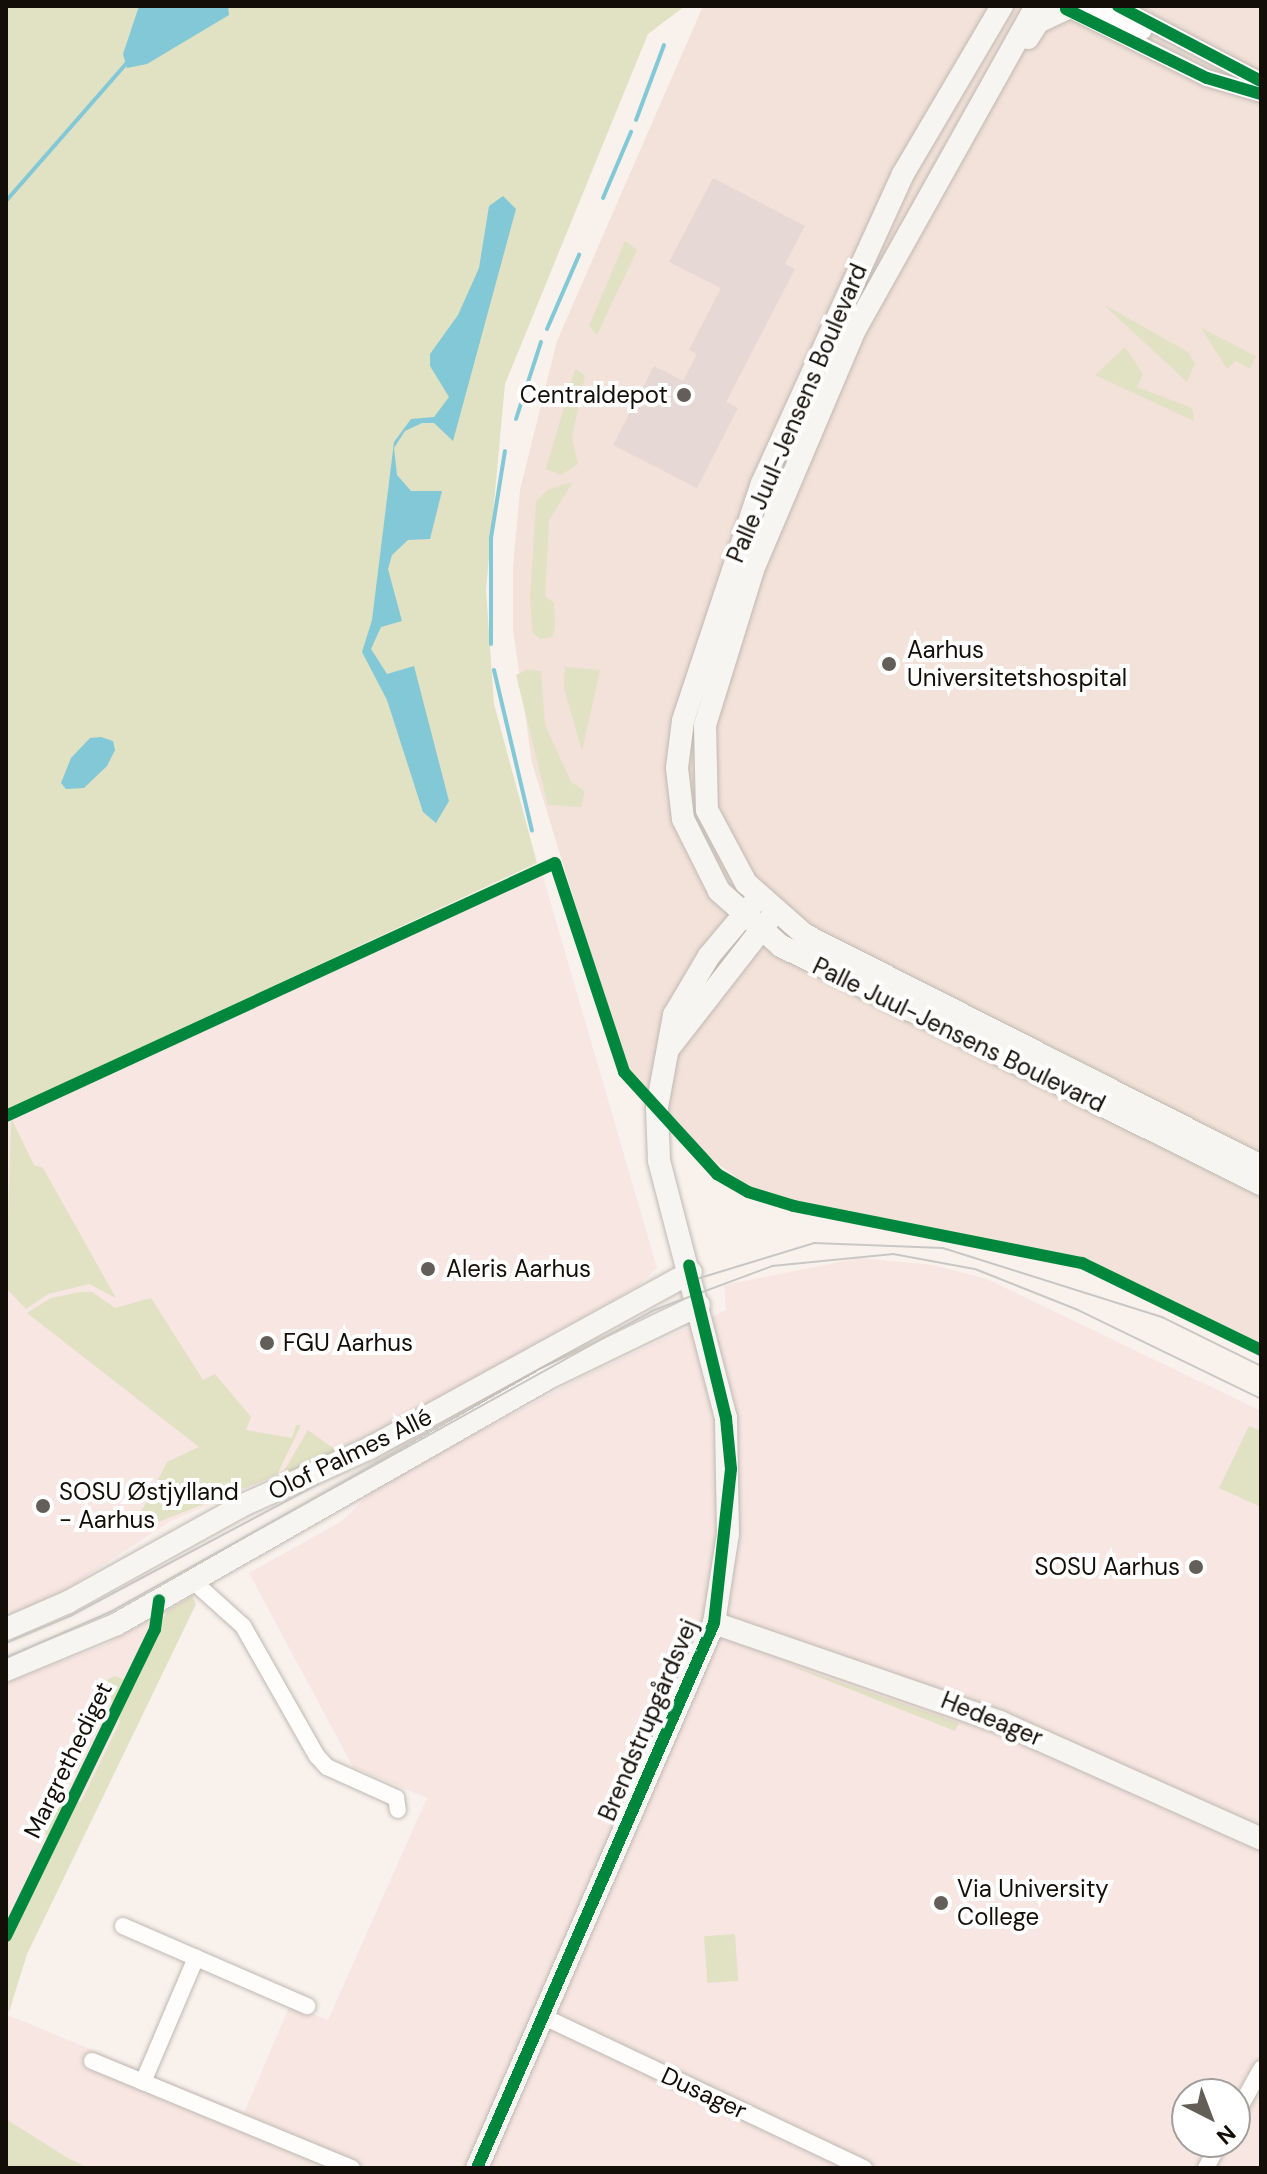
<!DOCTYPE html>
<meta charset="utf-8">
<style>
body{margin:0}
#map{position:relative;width:1267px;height:2174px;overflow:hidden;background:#f9f2ec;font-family:"DM Sans",sans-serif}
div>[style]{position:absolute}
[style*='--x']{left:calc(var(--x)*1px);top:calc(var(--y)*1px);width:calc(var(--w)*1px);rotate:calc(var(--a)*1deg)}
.commercial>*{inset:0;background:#f7e6e1}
.medical>*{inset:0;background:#f2e2d9}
.green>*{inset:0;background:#e1e1c4;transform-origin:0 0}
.water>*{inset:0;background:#83c8d6}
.stream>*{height:4px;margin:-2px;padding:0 2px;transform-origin:2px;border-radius:2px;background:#83c8d6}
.building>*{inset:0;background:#e5d8d5}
.roads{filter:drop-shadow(0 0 2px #c0b9b3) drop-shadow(0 0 2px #c0b9b3)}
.street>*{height:16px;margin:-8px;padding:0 8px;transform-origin:8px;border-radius:8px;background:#fefdfc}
.secondary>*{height:22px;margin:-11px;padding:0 11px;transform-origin:11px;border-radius:11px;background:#f7f5f1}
.tram>*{height:2px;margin:-1px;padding:0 1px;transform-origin:1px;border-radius:1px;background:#c9c7c4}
.cycleway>*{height:12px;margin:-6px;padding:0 6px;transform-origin:6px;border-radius:6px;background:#00873e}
.dots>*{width:22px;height:22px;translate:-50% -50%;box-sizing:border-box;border:4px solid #fff;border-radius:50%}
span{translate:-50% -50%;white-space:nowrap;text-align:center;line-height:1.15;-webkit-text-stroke:8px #fff;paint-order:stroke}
.poi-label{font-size:24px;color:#140e08}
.right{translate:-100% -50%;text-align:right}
.left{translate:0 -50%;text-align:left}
.street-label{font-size:24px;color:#140e08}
.frame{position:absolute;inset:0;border:8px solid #140e08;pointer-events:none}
.north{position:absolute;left:1171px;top:2078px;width:80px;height:80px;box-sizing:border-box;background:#fff;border:2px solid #a19f9c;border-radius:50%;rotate:138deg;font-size:22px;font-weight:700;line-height:32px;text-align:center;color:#140e08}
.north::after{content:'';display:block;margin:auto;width:28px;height:36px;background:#645e58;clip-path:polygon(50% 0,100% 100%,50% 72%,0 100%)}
</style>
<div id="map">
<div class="commercial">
<i style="clip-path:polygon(542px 873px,657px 1268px,638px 1286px,393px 1424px,169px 1522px,65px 1590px,6px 1617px,6px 1121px)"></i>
<i style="clip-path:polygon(evenodd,859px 1258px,933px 1265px,987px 1279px,1261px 1411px,1261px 2168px,6px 2168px,6px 1683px,104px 1645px,192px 1596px,196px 1604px,27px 1954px,8px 2015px,244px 2113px,290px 2005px,328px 2020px,427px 1798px,353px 1767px,249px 1573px,342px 1521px,376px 1487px,582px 1377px,726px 1310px,724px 1285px,859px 1258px,1187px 2094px,1235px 2094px,1235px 2142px,1187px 2142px,1187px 2094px)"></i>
</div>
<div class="medical">
<i style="clip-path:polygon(703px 6px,1261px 6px,1261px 1346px,1080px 1257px,792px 1202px,749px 1187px,689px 1142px,626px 1068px,532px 763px,513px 629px,513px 568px,520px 490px,557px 341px)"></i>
</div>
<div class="green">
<i style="clip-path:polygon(6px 6px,685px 6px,648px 34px,505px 384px,486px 590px,494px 704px,537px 863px,6px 1110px)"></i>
<i style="clip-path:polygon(625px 241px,637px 250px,597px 335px,589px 326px)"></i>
<i style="clip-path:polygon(1103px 304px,1188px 352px,1195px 363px,1187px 382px)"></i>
<i style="clip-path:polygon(1201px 328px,1256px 356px,1250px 369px,1236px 361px,1227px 369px)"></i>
<i style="clip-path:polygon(1125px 347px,1143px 374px,1137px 387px,1192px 408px,1194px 421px,1095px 375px)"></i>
<i style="clip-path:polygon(575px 369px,585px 375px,572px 437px,578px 464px,561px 475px,546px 469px)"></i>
<i style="clip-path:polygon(573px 482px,549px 520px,545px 596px,554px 603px,555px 628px,552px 637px,540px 639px,533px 633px,530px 600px,536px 501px,549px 489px)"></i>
<i style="clip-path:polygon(565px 667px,600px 670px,582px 751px,564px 688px)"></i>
<i style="clip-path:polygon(527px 670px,541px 671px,545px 725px,571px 782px,585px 791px,581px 807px,548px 805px,516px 675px)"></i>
<i style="clip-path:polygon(11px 1118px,34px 1165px,43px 1168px,116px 1298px,89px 1284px,48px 1294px,26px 1309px,6px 1288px)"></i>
<i style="clip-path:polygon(81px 1292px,92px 1292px,115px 1308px,151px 1298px,203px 1380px,215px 1374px,251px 1417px,246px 1430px,292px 1438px,296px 1425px,301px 1425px,277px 1475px,146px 1527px,140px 1514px,167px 1462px,199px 1447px,27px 1313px,51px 1298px)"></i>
<i style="clip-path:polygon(1249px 1426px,1261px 1431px,1261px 1507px,1219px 1488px)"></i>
<i style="clip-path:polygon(308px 1430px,337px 1451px,281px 1476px)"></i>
<i style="clip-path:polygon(192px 1596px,196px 1604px,27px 1954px,9px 2012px,6px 1946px,55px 1847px,41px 1827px,40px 1808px,64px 1799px,81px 1802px,120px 1722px,105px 1681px,115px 1676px,135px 1684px,167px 1611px)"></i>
<i style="clip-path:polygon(781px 1662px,915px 1708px,959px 1723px,955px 1731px)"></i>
<i style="left:735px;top:1934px;width:47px;height:31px;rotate:86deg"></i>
<i style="clip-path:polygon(6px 2119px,66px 2157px,88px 2168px,6px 2168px)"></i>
</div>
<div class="water">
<i style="clip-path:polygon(139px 6px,228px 6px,229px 15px,147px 64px,127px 68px,123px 54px)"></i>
<i style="clip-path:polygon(503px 196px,516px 209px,453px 441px,434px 423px,422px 423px,405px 431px,394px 448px,397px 475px,411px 491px,442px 491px,430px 539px,408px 540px,392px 555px,388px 569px,402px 621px,381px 627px,371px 649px,387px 674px,414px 666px,449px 801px,436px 823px,423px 812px,387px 700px,362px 652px,372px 620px,394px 442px,411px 419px,434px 417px,449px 397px,430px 366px,430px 354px,458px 315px,479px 268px,489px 206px)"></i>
<i style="clip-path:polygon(101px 737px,113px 741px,115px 750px,107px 766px,84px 788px,66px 789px,61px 783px,71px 758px,90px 738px)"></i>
</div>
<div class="stream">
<i style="--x:636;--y:120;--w:80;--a:-69.5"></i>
<i style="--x:603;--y:198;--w:72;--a:-67"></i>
<i style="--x:6;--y:201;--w:184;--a:-48.8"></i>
<i style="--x:547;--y:329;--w:81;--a:-66.6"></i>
<i style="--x:516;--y:419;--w:81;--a:-72"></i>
<i style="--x:491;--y:644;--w:106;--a:-90"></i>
<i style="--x:491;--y:538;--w:88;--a:-80.9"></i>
<i style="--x:494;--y:670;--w:165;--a:76.7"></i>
</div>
<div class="building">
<i style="clip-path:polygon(713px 178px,805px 226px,785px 264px,795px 269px,726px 402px,738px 408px,697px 488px,613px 445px,654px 366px,683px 381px,697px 354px,689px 350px,721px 288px,669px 262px)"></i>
</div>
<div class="roads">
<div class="street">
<i style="--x:1063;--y:6;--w:161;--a:26.6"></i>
<i style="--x:1207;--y:78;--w:56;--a:16.5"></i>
<i style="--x:1091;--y:6;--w:58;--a:25.7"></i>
<i style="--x:1118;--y:6;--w:161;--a:27.7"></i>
<i style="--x:193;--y:1581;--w:67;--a:42"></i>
<i style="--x:243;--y:1626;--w:150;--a:60.4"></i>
<i style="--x:317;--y:1756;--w:15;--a:48"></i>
<i style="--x:327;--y:1767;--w:76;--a:24.2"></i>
<i style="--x:396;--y:1798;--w:12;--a:81"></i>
<i style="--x:123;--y:1926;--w:201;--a:23.5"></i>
<i style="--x:544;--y:2017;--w:354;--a:25.3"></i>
<i style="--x:92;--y:2061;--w:281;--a:22.4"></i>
<i style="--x:143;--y:2082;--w:135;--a:-66.9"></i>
<i style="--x:1235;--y:2116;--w:54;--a:-61"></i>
<i style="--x:1206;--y:2168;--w:30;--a:-62"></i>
</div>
<div class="secondary">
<i style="--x:1002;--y:6;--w:195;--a:120.5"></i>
<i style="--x:903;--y:174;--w:340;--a:114.5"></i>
<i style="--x:762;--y:483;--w:251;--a:108.4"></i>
<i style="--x:683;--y:721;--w:47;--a:97.3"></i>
<i style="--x:677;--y:768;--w:51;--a:83.3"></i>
<i style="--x:683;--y:819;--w:80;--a:63.4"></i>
<i style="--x:719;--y:891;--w:83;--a:41.6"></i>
<i style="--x:781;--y:946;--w:536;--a:26.37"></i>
<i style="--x:1036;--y:6;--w:376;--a:119.2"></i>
<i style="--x:853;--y:334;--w:256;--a:113"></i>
<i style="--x:753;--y:570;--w:162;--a:107.2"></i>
<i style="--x:705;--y:725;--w:85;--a:88.7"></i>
<i style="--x:707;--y:810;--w:83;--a:61.9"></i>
<i style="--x:746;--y:883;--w:79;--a:41.4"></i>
<i style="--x:805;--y:935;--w:511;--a:26.87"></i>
<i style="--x:1028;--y:38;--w:19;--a:-58"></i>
<i style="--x:1038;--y:22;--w:31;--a:-25"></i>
<i style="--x:669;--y:1048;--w:161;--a:-52.1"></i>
<i style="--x:714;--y:1623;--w:303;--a:19.1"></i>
<i style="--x:1000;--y:1722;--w:286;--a:24.1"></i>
<i style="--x:6;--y:1629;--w:68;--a:-23.5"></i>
<i style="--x:68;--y:1602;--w:198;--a:-29"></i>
<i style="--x:241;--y:1506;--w:139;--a:-24.2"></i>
<i style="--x:368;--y:1449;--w:368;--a:-28.7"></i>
<i style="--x:6;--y:1670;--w:120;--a:-22.5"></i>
<i style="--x:117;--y:1624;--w:492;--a:-29.7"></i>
<i style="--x:544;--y:1380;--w:172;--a:-25.8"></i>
<i style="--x:477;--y:2168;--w:594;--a:-66.5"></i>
<i style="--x:714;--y:1623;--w:90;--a:-81.1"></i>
<i style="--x:728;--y:1534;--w:116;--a:-91"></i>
<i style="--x:726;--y:1418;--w:267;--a:-104.6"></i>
<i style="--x:659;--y:1160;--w:53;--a:-92.2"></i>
<i style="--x:657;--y:1107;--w:94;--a:-79.5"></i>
<i style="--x:674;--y:1015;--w:69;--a:-59.3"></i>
<i style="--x:709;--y:956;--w:67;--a:-49.9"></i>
</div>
</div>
<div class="tram">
<i style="--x:690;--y:1281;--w:130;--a:-17"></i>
<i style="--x:814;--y:1243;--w:129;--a:2.2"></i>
<i style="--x:943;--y:1248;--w:230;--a:17.5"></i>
<i style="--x:1162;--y:1317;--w:110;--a:26.3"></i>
<i style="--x:6;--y:1643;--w:69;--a:-22.9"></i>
<i style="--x:70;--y:1616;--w:281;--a:-28"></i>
<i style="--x:6;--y:1658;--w:114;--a:-23.9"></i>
<i style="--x:110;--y:1612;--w:622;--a:-29.04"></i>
<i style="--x:654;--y:1310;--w:126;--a:-20.4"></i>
<i style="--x:772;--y:1266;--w:122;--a:-5.7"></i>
<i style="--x:893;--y:1254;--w:83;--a:10.4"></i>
<i style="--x:975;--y:1269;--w:111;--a:21.7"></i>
<i style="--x:1078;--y:1310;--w:203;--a:25.9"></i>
</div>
<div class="cycleway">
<i style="--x:1118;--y:6;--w:161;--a:27.7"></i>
<i style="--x:1066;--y:9;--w:157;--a:26.1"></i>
<i style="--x:1207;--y:78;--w:56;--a:16.5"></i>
<i style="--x:6;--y:1116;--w:604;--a:-24.74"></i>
<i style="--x:555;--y:863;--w:220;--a:71.7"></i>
<i style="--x:624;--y:1072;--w:138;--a:47.6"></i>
<i style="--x:717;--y:1174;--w:36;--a:30"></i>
<i style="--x:748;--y:1192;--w:48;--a:16.9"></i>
<i style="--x:794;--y:1206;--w:294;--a:11.2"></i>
<i style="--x:1082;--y:1263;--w:199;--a:25.9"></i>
<i style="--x:6;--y:1936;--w:341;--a:-64.1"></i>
<i style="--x:155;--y:1629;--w:29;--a:-82"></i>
<i style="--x:477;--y:2168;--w:594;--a:-66.5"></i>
<i style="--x:714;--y:1623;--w:155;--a:-83.7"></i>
<i style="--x:731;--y:1469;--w:51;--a:-95.6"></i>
<i style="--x:726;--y:1418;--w:157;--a:-103.6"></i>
</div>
<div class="dots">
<i style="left:684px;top:395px;background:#645e58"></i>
<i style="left:889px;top:664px;background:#645e58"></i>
<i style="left:428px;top:1269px;background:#645e58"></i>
<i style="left:267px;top:1343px;background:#645e58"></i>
<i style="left:43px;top:1506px;background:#645e58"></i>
<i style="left:1196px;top:1567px;background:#645e58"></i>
<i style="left:941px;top:1903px;background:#645e58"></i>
</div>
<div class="poi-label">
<span class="right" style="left:668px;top:395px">Centraldepot</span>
<span class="left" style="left:907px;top:664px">Aarhus<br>Universitetshospital</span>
<span class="left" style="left:446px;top:1269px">Aleris Aarhus</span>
<span class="left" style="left:283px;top:1343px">FGU Aarhus</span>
<span class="left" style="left:59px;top:1506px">SOSU Østjylland<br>- Aarhus</span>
<span class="right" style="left:1180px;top:1567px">SOSU Aarhus</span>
<span class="left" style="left:957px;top:1903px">Via University<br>College</span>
</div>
<div class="street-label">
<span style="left:797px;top:413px;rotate:-67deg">Palle Juul-Jensens Boulevard</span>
<span style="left:959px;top:1035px;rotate:26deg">Palle Juul-Jensens Boulevard</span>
<span style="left:350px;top:1454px;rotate:-26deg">Olof Palmes Allé</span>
<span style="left:992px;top:1719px;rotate:22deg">Hedeager</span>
<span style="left:648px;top:1720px;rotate:-67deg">Brendstrupgårdsvej</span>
<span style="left:68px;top:1760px;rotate:-64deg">Margrethediget</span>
<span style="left:704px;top:2093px;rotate:25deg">Dusager</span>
</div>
<div class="frame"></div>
<div class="north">N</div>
</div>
